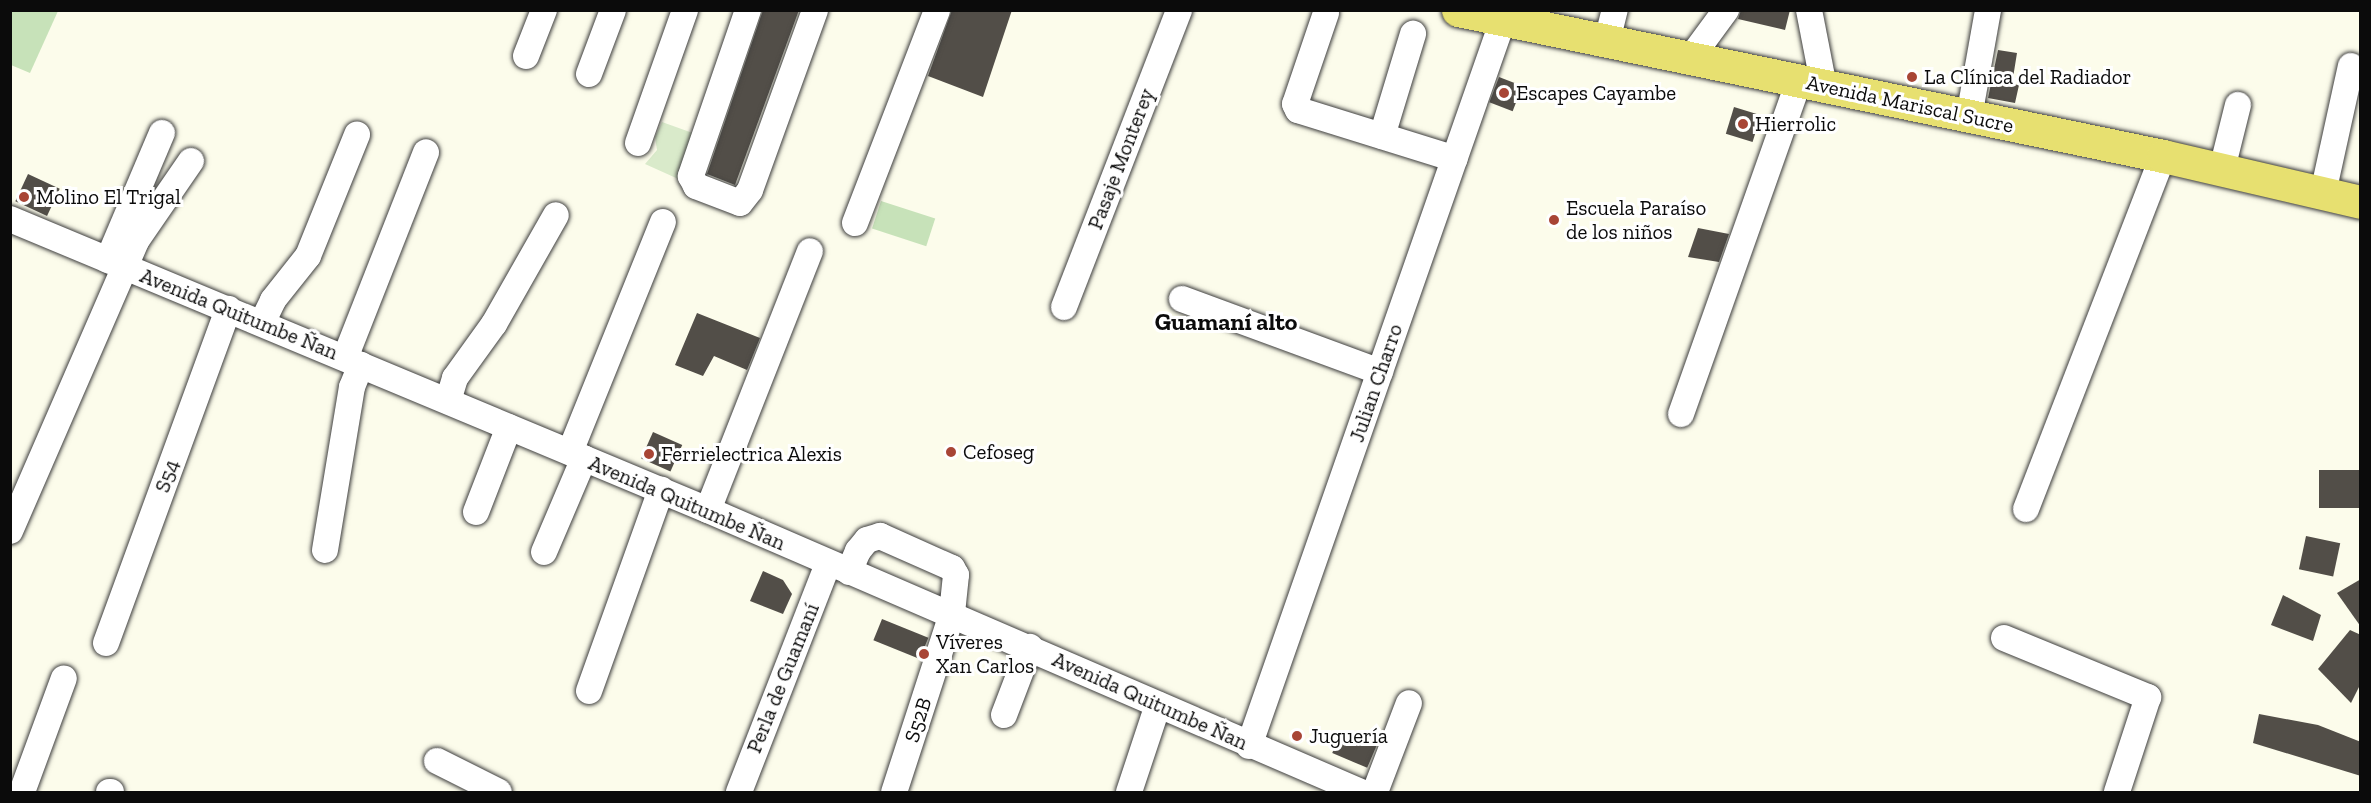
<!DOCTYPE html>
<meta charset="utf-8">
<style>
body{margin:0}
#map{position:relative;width:2371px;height:803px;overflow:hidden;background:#fcfceb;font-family:"Zilla Slab",serif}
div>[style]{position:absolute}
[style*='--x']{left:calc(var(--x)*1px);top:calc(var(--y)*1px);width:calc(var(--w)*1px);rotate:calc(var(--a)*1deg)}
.green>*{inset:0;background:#c7e2b9;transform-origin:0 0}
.pitch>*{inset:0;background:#d9eaca}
.building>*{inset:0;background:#524e48;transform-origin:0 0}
.roads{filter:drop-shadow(0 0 2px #3e3e3e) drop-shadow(0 0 2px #3e3e3e)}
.minor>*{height:26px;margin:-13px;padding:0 13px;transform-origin:13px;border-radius:13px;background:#fff}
.major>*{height:33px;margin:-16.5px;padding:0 16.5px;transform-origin:16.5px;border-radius:16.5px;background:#e7e070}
.dots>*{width:16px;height:16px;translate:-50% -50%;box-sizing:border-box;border:3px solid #fff;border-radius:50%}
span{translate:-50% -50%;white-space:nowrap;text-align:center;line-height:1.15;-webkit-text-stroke:6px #fff;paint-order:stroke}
.poi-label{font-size:21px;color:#0b0b0b}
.left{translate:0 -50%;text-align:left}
.street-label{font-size:21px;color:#0b0b0b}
.quarter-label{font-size:24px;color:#0b0b0b;font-weight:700}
.frame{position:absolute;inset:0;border:12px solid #0b0b0b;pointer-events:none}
</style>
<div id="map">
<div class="green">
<i style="clip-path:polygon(10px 11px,58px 11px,30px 73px,11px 65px)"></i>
<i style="left:881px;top:201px;width:57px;height:29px;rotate:18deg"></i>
</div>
<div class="pitch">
<i style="clip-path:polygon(662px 122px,701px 136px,685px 182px,645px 164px,657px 150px,655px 137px)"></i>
</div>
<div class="building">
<i style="clip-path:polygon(763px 10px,799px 10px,735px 185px,707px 174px)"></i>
<i style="clip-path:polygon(952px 10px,1012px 10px,983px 97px,928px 76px)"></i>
<i style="clip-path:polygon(1741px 10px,1790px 10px,1785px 30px,1738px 19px)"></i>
<i style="clip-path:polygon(1998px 50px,2017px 53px,2012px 84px,2019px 85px,2015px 103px,1988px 98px)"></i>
<i style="left:1499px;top:77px;width:25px;height:27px;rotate:21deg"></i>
<i style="left:1734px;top:107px;width:28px;height:28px;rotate:17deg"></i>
<i style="left:28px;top:174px;width:35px;height:30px;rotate:25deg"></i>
<i style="clip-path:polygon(1698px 228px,1729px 234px,1719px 262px,1688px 257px)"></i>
<i style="clip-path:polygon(697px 313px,760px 338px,747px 370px,714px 356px,703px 376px,675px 365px)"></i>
<i style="left:653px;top:432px;width:32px;height:29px;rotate:24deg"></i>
<i style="left:2361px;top:470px;width:38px;height:42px;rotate:90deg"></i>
<i style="left:2306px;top:536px;width:35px;height:34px;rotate:12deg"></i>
<i style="clip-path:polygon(763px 571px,783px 580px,792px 594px,783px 614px,750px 601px)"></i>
<i style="clip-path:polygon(2361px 579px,2361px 627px,2337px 593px)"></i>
<i style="clip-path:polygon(2283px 595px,2321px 615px,2313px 641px,2271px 625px)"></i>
<i style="left:882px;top:619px;width:50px;height:23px;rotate:22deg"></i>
<i style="clip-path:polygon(2350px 630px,2361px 635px,2361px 683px,2351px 703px,2318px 669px)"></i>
<i style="clip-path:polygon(2259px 714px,2318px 725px,2361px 742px,2361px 776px,2253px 743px)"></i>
<i style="left:1342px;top:730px;width:38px;height:25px;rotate:23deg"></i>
</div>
<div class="roads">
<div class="minor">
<i style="--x:748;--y:10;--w:176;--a:109"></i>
<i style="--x:691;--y:176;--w:11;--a:63"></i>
<i style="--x:696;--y:186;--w:47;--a:21.1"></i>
<i style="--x:740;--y:203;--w:16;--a:-52"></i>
<i style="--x:750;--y:190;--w:191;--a:-70.1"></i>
<i style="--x:1809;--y:10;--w:78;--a:79"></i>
<i style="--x:1326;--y:13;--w:96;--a:108.8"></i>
<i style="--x:1295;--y:104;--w:7;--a:63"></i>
<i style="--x:1298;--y:110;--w:164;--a:17.3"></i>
<i style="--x:1607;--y:41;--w:32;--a:-76"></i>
<i style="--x:526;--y:56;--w:49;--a:-68.6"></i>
<i style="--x:1690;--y:59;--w:61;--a:-53.7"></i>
<i style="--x:589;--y:74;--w:68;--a:-69.4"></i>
<i style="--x:1969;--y:117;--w:109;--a:-79.9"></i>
<i style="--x:1382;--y:136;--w:107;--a:-73.1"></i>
<i style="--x:638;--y:143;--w:141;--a:-70.5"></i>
<i style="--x:2222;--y:169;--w:66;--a:-76"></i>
<i style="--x:2323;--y:193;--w:130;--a:-77.6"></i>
<i style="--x:10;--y:219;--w:756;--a:22.63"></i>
<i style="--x:708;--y:510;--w:711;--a:23.36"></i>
<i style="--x:855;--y:223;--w:228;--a:-68.9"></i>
<i style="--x:108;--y:260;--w:138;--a:-67"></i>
<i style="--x:1182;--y:299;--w:211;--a:20.2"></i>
<i style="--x:1064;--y:307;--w:318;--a:-68.8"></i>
<i style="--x:262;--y:323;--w:25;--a:-64"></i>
<i style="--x:273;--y:300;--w:56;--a:-51.5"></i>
<i style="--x:308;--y:256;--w:131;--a:-68"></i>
<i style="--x:345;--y:358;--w:221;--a:-68.5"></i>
<i style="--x:448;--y:401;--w:24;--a:-73"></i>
<i style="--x:455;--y:378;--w:67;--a:-54.2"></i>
<i style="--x:494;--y:324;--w:125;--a:-60.4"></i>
<i style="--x:1681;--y:414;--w:353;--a:-70.5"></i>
<i style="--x:570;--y:452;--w:248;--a:-68"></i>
<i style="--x:2026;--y:509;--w:379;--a:-68.8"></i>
<i style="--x:708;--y:510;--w:278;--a:-68.5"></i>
<i style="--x:476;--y:512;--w:91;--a:-68.8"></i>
<i style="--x:10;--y:531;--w:316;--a:-66.5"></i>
<i style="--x:136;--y:241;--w:97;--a:-55.5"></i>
<i style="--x:325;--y:550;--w:165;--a:-80.6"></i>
<i style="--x:352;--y:387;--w:24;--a:-68"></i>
<i style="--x:544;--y:552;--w:102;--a:-66.9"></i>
<i style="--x:849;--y:572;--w:23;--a:-67"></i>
<i style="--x:858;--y:551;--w:14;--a:-51"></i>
<i style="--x:867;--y:540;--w:14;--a:-17"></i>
<i style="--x:880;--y:536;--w:79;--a:24"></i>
<i style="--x:952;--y:568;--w:8;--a:60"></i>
<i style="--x:956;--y:575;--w:39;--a:96"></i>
<i style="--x:952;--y:614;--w:187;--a:108"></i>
<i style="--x:2004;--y:638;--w:156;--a:22.3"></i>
<i style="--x:2148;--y:697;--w:100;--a:108.1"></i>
<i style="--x:106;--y:643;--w:356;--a:-69.9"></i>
<i style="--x:589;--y:691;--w:214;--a:-70.3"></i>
<i style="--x:1004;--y:715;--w:73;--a:-69.1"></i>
<i style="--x:1249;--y:746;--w:769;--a:-70.72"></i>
<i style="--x:437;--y:761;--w:69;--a:26.6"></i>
<i style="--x:22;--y:792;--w:121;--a:-69.8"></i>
<i style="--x:109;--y:792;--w:2;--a:0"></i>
<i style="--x:739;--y:792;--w:245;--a:-68.7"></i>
<i style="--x:1129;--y:792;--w:92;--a:-71.6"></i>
<i style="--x:1375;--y:792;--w:95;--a:-69.1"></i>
</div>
<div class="major">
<i style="--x:1458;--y:10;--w:720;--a:11.7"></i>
<i style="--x:2163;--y:156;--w:202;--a:13.1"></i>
</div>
</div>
<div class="dots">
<i style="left:1912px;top:77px;background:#a84535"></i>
<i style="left:1504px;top:93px;background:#a84535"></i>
<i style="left:1743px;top:124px;background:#a84535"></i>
<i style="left:24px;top:197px;background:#a84535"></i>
<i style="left:1554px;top:220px;background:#a84535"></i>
<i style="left:951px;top:452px;background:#a84535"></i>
<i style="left:649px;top:454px;background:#a84535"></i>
<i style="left:924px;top:654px;background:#a84535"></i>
<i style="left:1297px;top:736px;background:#a84535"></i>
</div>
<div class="poi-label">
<span class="left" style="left:1924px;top:77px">La Clínica del Radiador</span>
<span class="left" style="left:1516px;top:93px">Escapes Cayambe</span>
<span class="left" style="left:1755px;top:124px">Hierrolic</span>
<span class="left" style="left:36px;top:197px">Molino El Trigal</span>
<span class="left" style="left:1566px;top:220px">Escuela Paraíso<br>de los niños</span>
<span class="left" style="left:963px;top:452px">Cefoseg</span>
<span class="left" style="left:661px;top:454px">Ferrielectrica Alexis</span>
<span class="left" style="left:936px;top:654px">Víveres<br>Xan Carlos</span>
<span class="left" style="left:1309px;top:736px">Juguería</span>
</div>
<div class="street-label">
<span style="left:1910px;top:104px;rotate:12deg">Avenida Mariscal Sucre</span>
<span style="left:1121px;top:159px;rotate:-69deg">Pasaje Monterey</span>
<span style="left:239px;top:314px;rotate:22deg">Avenida Quitumbe Ñan</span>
<span style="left:1376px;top:383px;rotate:-71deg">Julian Charro</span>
<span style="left:167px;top:476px;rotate:-70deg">S54</span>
<span style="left:687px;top:503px;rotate:23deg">Avenida Quitumbe Ñan</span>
<span style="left:783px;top:678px;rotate:-68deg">Perla de Guamaní</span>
<span style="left:1150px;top:701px;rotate:24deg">Avenida Quitumbe Ñan</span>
<span style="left:918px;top:720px;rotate:-72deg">S52B</span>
</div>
<div class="quarter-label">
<span style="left:1226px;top:322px">Guamaní alto</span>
</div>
<div class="frame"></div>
</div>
